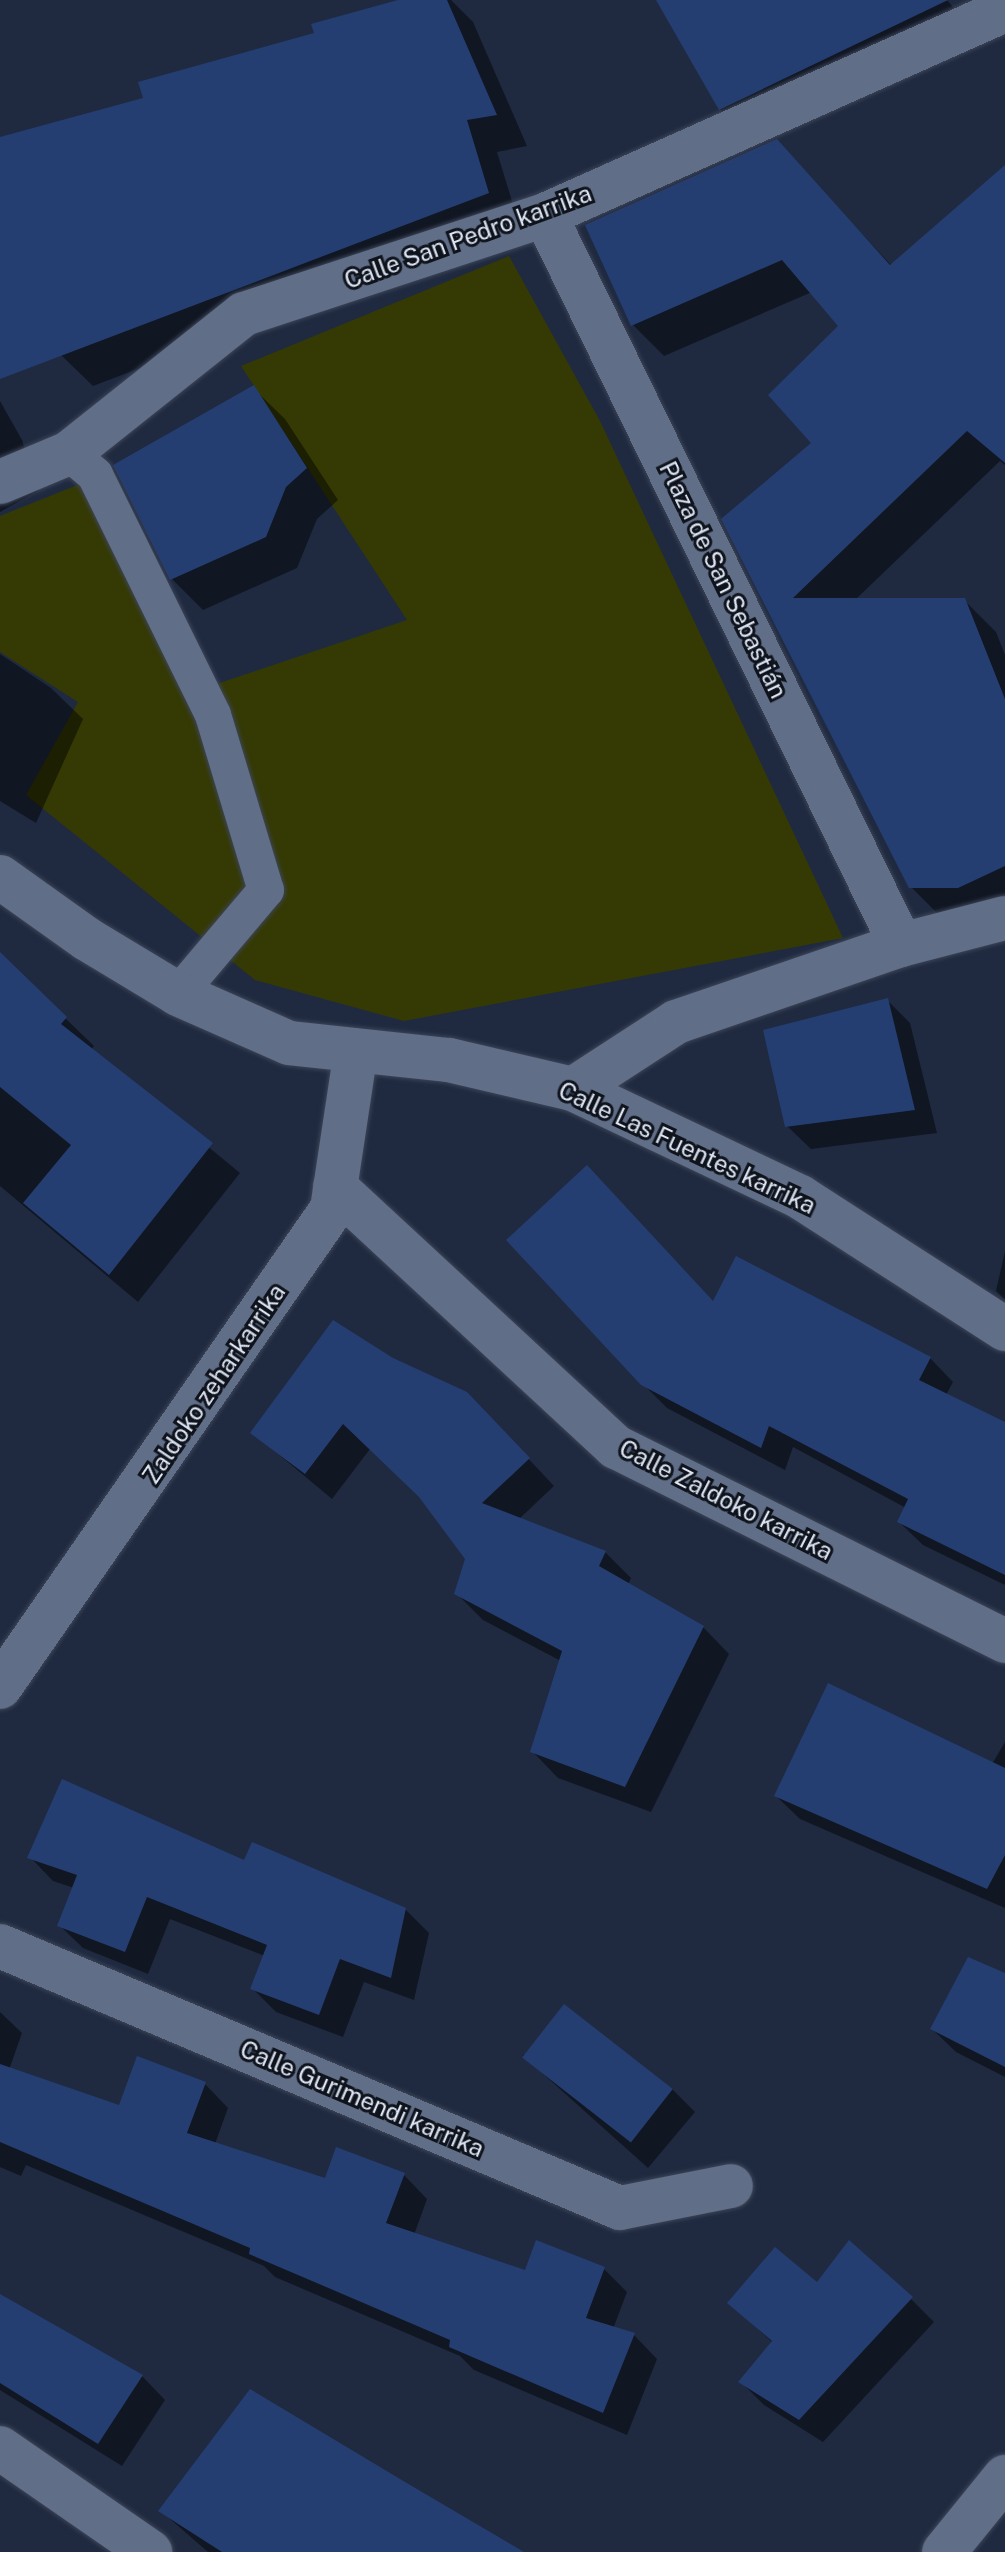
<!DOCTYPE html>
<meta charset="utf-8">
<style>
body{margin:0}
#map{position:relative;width:1005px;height:2552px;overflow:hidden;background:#1f2a40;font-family:"Public Sans",sans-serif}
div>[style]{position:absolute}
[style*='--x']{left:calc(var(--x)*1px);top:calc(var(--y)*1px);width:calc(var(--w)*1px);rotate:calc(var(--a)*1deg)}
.green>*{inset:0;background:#353a04}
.shadow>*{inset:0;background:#0007}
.building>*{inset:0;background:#253e72;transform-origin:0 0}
.roads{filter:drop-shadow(0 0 2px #3c4457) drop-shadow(0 0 2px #3c4457)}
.pedestrian>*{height:36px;margin:-18px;padding:0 18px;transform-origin:18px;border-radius:18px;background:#616e87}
.minor>*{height:44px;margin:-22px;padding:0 22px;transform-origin:22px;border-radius:22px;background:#616e87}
.tertiary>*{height:44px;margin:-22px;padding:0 22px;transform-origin:22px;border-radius:22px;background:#616e87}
span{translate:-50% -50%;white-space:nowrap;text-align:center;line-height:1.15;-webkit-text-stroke:6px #0e131c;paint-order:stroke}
.street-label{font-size:24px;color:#dde4f3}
</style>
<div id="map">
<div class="green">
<i style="clip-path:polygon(509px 256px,600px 421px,843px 938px,404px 1021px,255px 980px,26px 795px,78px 702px,0 652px,0 516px,90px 480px,193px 692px,407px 620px,241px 366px)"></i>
</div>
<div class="shadow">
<i style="clip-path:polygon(406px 0,451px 0,473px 22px,527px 146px,497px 152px,519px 224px,93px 386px,61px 355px,0 253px,0 139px,145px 99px)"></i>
<i style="clip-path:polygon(659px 0,947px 0,975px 33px,752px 141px,720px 109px)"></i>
<i style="clip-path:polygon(776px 142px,892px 266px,1005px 168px,1005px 465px,1000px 461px,855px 600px,964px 600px,996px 632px,1005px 655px,1005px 912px,943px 919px,911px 887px,724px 520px,814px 443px,840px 326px,812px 292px,664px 356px,633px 325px)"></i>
<i style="clip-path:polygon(253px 388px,285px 419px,338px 500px,317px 519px,297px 568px,203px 610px,172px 579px)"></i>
<i style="clip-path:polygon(0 401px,22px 440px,38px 491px,0 512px)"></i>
<i style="clip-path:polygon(0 654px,51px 688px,83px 719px,36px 823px,0 801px)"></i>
<i style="clip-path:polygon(0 955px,94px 1046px,91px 1050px,240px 1173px,138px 1302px,0 1186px)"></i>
<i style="clip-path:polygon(887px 1000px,910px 1023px,937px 1133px,811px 1149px,787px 1126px)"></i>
<i style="clip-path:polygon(1005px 1251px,1005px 1300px,996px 1291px)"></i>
<i style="clip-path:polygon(714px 1303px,930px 1358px,953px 1382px,946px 1395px,1005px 1424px,1005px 1585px,923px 1545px,899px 1522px,906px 1508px,793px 1447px,785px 1470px,667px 1408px,643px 1384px)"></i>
<i style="clip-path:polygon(334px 1322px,493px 1421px,554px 1486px,519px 1519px,605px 1552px,631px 1578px,628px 1585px,703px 1627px,729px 1654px,651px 1812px,558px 1778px,532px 1751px,561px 1661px,483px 1620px,456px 1593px,467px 1559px,423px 1499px,370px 1449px,332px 1499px,253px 1433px)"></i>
<i style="clip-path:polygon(1005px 1742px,1005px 1908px,800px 1819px,776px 1796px,992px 1764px)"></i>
<i style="clip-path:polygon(30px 1857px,246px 1863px,405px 1909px,429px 1933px,414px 2000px,364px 1982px,343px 2037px,276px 2012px,253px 1989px,265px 1956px,170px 1919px,148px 1974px,83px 1948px,59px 1925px,74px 1888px,53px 1881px)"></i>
<i style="clip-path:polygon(1005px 1976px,1005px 2077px,956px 2052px,932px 2029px)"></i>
<i style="clip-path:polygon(0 2012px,22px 2033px,9px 2070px,120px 2108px,205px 2084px,228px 2108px,215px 2144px,326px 2180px,404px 2175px,427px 2199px,414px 2235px,526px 2273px,603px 2268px,627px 2292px,613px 2329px,634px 2335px,657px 2359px,627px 2435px,474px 2370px,460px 2356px,275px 2277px,264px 2266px,26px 2165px,21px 2176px,0 2167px)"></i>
<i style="clip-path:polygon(522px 2055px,672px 2089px,695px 2112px,648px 2168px)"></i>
<i style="clip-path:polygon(817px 2284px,911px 2299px,934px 2322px,823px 2442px,764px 2405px,741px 2382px,773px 2343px,730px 2303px)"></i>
<i style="clip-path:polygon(0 2296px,142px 2376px,165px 2400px,122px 2466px,0 2390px)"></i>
<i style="clip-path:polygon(161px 2511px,520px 2552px,208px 2552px)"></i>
</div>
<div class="building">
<i style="clip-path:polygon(398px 0,447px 0,497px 115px,467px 120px,489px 193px,0 379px,0 137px,143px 98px,138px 82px,314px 33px,311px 24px)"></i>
<i style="clip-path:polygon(656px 0,948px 0,719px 110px)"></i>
<i style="clip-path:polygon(777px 139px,890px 265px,1005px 165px,1005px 463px,967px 431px,793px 598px,965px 598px,1005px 699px,1005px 866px,958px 888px,909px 888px,721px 519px,811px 443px,768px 395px,838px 326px,782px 260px,631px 326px,585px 225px)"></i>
<i style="clip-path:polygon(254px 385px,307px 468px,286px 487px,266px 537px,170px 580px,113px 465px)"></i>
<i style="clip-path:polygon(0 952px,67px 1017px,61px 1024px,213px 1143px,109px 1275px,23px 1203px,71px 1145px,0 1087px)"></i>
<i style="clip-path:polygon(888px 998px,915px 1110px,785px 1127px,763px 1030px)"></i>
<i style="clip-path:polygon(587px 1165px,713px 1301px,736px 1256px,931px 1357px,919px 1380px,1005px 1422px,1005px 1575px,897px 1522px,908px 1499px,769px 1426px,761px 1448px,641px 1385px,506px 1240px)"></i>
<i style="clip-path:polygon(333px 1320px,393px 1358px,467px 1392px,530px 1458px,482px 1503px,606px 1551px,599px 1566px,704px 1626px,625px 1787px,530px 1752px,562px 1651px,454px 1594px,465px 1559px,419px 1497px,343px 1424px,305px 1474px,250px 1433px)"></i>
<i style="clip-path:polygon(828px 1683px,1005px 1768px,1005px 1855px,987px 1889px,774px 1796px)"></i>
<i style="clip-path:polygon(62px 1779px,244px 1860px,252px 1842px,406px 1908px,391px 1978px,340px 1959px,319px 2015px,250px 1989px,267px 1945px,147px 1897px,125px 1952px,57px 1926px,77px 1875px,27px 1858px)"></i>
<i style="clip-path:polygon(968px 1957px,1005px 1973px,1005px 2067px,930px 2029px)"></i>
<i style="left:564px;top:2004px;width:138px;height:68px;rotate:38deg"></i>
<i style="clip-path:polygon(137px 2056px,206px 2082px,187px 2133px,325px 2178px,336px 2147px,405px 2173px,386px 2223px,525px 2270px,536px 2240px,605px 2267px,586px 2318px,635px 2333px,603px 2413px,449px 2347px,450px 2340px,249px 2254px,250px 2248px,0 2142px,0 2064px,119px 2105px)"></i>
<i style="clip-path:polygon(849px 2240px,913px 2297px,799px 2420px,738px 2382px,772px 2341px,727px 2303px,775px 2247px,817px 2282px)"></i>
<i style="clip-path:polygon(0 2294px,143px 2375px,98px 2444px,0 2383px)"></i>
<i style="clip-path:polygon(250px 2389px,405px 2482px,524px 2552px,222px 2552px,158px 2511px)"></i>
</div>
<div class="roads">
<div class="pedestrian">
<i style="--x:69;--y:453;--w:34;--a:40"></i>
<i style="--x:95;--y:475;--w:267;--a:63.8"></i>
<i style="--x:213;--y:715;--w:183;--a:73.2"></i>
<i style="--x:266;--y:890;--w:136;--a:130.2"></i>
</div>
<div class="minor">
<i style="--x:545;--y:215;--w:812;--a:64"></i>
<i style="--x:0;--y:482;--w:75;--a:-22.8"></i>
<i style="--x:69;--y:453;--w:223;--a:-38.5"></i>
<i style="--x:244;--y:314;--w:317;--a:-18.2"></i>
<i style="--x:545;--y:215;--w:504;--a:-24.02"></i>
<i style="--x:573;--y:1089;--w:123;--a:-33"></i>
<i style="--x:676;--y:1022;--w:238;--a:-18.9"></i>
<i style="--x:901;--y:945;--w:107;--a:-14.6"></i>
<i style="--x:335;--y:1187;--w:383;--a:42.8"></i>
<i style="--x:616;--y:1447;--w:435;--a:26.5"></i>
<i style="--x:0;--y:1687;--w:582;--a:-55.22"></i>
<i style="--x:332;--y:1209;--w:160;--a:-81.4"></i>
<i style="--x:0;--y:1946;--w:673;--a:22.91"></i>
<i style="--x:620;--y:2208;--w:113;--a:-11.2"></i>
<i style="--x:0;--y:2448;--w:183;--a:34.7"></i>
<i style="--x:944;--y:2552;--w:97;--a:-50.9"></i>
</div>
<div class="tertiary">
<i style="--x:0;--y:877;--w:107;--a:35.5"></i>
<i style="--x:87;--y:939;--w:106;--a:31.1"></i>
<i style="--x:178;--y:994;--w:121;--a:23.8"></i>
<i style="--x:289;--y:1043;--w:161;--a:6.1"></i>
<i style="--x:449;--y:1060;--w:127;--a:13.2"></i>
<i style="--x:573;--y:1089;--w:251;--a:25.4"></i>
<i style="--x:800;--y:1197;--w:244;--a:32.8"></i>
</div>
</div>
<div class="street-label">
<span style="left:468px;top:237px;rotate:-20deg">Calle San Pedro karrika</span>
<span style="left:723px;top:580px;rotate:64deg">Plaza de San Sebastián</span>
<span style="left:687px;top:1148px;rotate:25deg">Calle Las Fuentes karrika</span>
<span style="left:214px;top:1384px;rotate:-56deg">Zaldoko zeharkarrika</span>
<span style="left:726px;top:1500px;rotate:27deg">Calle Zaldoko karrika</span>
<span style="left:362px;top:2099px;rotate:23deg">Calle Gurimendi karrika</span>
</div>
</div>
